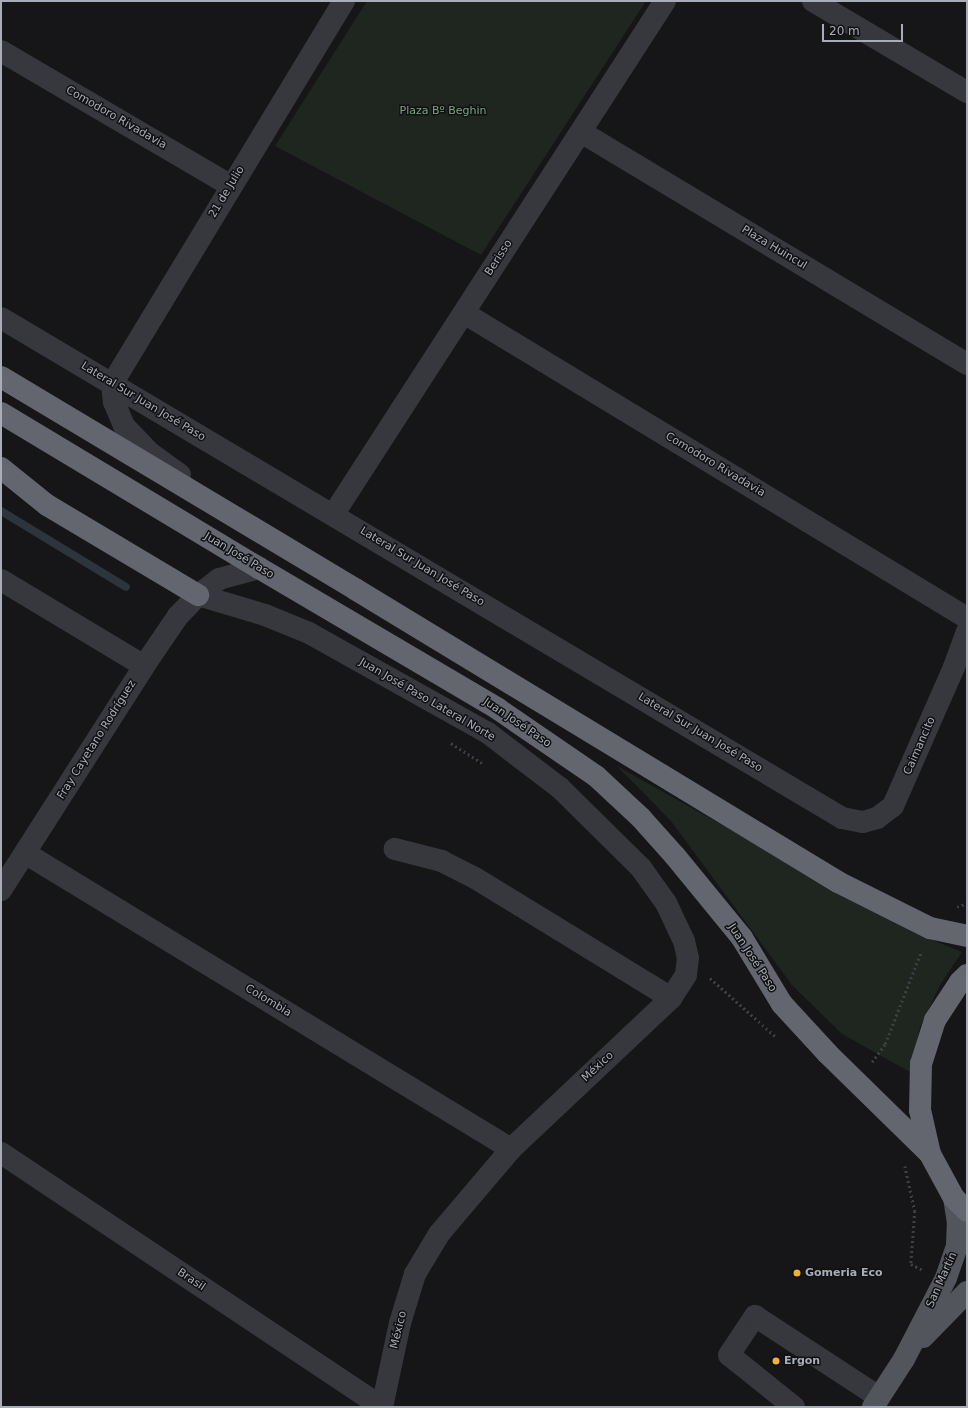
<!DOCTYPE html>
<meta charset="utf-8">
<style>
body{margin:0}
#map{position:relative;width:968px;height:1408px;overflow:hidden;background:#161618;font-family:"DejaVu Sans",sans-serif}
div>[style]{position:absolute}
[style*='--x']{left:calc(var(--x)*1px);top:calc(var(--y)*1px);width:calc(var(--w)*1px);rotate:calc(var(--a)*1deg)}
.green>*{inset:0;background:#1e261f}
.stream>*{height:8px;margin:-4px;padding:0 4px;transform-origin:4px;border-radius:4px;background:#2c353c}
.path>*{height:2.5px;margin-top:-1.25px;transform-origin:0;background:repeating-linear-gradient(90deg,#3d3f44 0 2px,transparent 0 5px)}
.minor>*{height:22px;margin:-11px;padding:0 11px;transform-origin:11px;border-radius:11px;background:#37383d}
.major>*{height:22px;margin:-11px;padding:0 11px;transform-origin:11px;border-radius:11px;background:#53555c}
.highway>*{height:22px;margin:-11px;padding:0 11px;transform-origin:11px;border-radius:11px;background:#63666e}
.dots>*{width:11px;height:11px;translate:-50% -50%;box-sizing:border-box;border:2px solid #111113;border-radius:50%}
span{translate:-50% -50%;white-space:nowrap;text-align:center;line-height:1.15;-webkit-text-stroke:3px #111113;paint-order:stroke}
.park-label{font-size:11px;color:#7fa381}
.street-label{font-size:11px;color:#a8adb8}
.poi-label{font-size:11px;color:#a8adb8;font-weight:700}
.left{translate:0 -50%;text-align:left}
.frame{position:absolute;inset:0;border:2px solid #a8adb8;pointer-events:none}
.scale{position:absolute;left:822px;top:24px;width:81px;height:18px;box-sizing:border-box;border:2px solid #a8adb8;border-top:0;padding-left:5px;font-size:12px;line-height:14px;white-space:nowrap;color:#a8adb8;-webkit-text-stroke:3px #111113;paint-order:stroke}
</style>
<div id="map">
<div class="green">
<i style="clip-path:polygon(367px 1px,646px 1px,481px 255px,275px 146px)"></i>
<i style="clip-path:polygon(617px 766px,911px 931px,962px 952px,940px 985px,920px 1027px,910px 1072px,842px 1034px,792px 985px,671px 821px)"></i>
</div>
<div class="stream">
<i style="--x:1;--y:511;--w:146;--a:31.3"></i>
</div>
<div class="path">
<i style="--x:451;--y:743;--w:37;--a:33"></i>
<i style="--x:957;--y:907;--w:11;--a:-22"></i>
<i style="--x:710;--y:978;--w:87;--a:41.7"></i>
<i style="--x:872;--y:1062;--w:22;--a:-54"></i>
<i style="--x:885;--y:1044;--w:99;--a:-68.6"></i>
<i style="--x:905;--y:1166;--w:46;--a:77.5"></i>
<i style="--x:915;--y:1211;--w:53;--a:94.3"></i>
<i style="--x:911;--y:1264;--w:13;--a:27"></i>
</div>
<div class="minor">
<i style="--x:813;--y:1;--w:179;--a:30.6"></i>
<i style="--x:1;--y:51;--w:267;--a:30.4"></i>
<i style="--x:581;--y:132;--w:450;--a:31"></i>
<i style="--x:464;--y:313;--w:588;--a:31.23"></i>
<i style="--x:1;--y:318;--w:978;--a:30.73"></i>
<i style="--x:842;--y:818;--w:21;--a:11"></i>
<i style="--x:863;--y:822;--w:15;--a:-16"></i>
<i style="--x:877;--y:818;--w:20;--a:-37"></i>
<i style="--x:893;--y:806;--w:152;--a:-66.3"></i>
<i style="--x:954;--y:667;--w:37;--a:-70"></i>
<i style="--x:112;--y:384;--w:448;--a:-58.8"></i>
<i style="--x:112;--y:384;--w:18;--a:84"></i>
<i style="--x:114;--y:402;--w:26;--a:67"></i>
<i style="--x:124;--y:426;--w:37;--a:46"></i>
<i style="--x:150;--y:453;--w:37;--a:36"></i>
<i style="--x:333;--y:515;--w:612;--a:-57.14"></i>
<i style="--x:1;--y:580;--w:167;--a:31"></i>
<i style="--x:198;--y:595;--w:70;--a:16.6"></i>
<i style="--x:265;--y:615;--w:48;--a:22.2"></i>
<i style="--x:309;--y:633;--w:205;--a:29.2"></i>
<i style="--x:488;--y:733;--w:91;--a:37.4"></i>
<i style="--x:560;--y:788;--w:114;--a:44.6"></i>
<i style="--x:641;--y:868;--w:43;--a:54.5"></i>
<i style="--x:666;--y:903;--w:42;--a:64.7"></i>
<i style="--x:684;--y:941;--w:17;--a:77"></i>
<i style="--x:688;--y:958;--w:17;--a:97"></i>
<i style="--x:686;--y:975;--w:27;--a:123"></i>
<i style="--x:25;--y:853;--w:569;--a:31.34"></i>
<i style="--x:1;--y:890;--w:266;--a:-57.4"></i>
<i style="--x:144;--y:666;--w:60;--a:-55.8"></i>
<i style="--x:178;--y:616;--w:29;--a:-46"></i>
<i style="--x:198;--y:595;--w:26;--a:-37"></i>
<i style="--x:219;--y:579;--w:41;--a:-15.4"></i>
<i style="--x:1;--y:1153;--w:458;--a:33.7"></i>
<i style="--x:382;--y:1407;--w:86;--a:-77.9"></i>
<i style="--x:400;--y:1323;--w:51;--a:-73"></i>
<i style="--x:415;--y:1274;--w:47;--a:-59"></i>
<i style="--x:439;--y:1234;--w:111;--a:-49.7"></i>
<i style="--x:511;--y:1149;--w:220;--a:-43.3"></i>
<i style="--x:671;--y:998;--w:230;--a:-148.5"></i>
<i style="--x:475;--y:878;--w:37;--a:-153"></i>
<i style="--x:442;--y:861;--w:49;--a:-165.7"></i>
<i style="--x:794;--y:1407;--w:83;--a:-141.3"></i>
<i style="--x:729;--y:1355;--w:47;--a:-56.3"></i>
<i style="--x:755;--y:1316;--w:148;--a:33.2"></i>
</div>
<div class="major">
<i style="--x:923;--y:1337;--w:63;--a:-45.6"></i>
<i style="--x:873;--y:1407;--w:57;--a:-57.1"></i>
<i style="--x:904;--y:1359;--w:91;--a:-62.6"></i>
<i style="--x:946;--y:1278;--w:34;--a:-71"></i>
<i style="--x:957;--y:1246;--w:23;--a:-88"></i>
<i style="--x:958;--y:1223;--w:25;--a:-99"></i>
</div>
<div class="highway">
<i style="--x:1;--y:377;--w:413;--a:30.9"></i>
<i style="--x:355;--y:589;--w:565;--a:31.24"></i>
<i style="--x:838;--y:882;--w:103;--a:26.6"></i>
<i style="--x:930;--y:928;--w:38;--a:12"></i>
<i style="--x:1;--y:413;--w:301;--a:31"></i>
<i style="--x:259;--y:568;--w:277;--a:30.5"></i>
<i style="--x:498;--y:709;--w:119;--a:34.4"></i>
<i style="--x:596;--y:776;--w:62;--a:43"></i>
<i style="--x:641;--y:818;--w:51;--a:48.2"></i>
<i style="--x:675;--y:856;--w:106;--a:50.7"></i>
<i style="--x:742;--y:938;--w:77;--a:58.8"></i>
<i style="--x:782;--y:1004;--w:67;--a:47.4"></i>
<i style="--x:827;--y:1053;--w:144;--a:44.4"></i>
<i style="--x:1;--y:468;--w:59;--a:38.8"></i>
<i style="--x:47;--y:505;--w:176;--a:30.8"></i>
<i style="--x:967;--y:975;--w:10;--a:135"></i>
<i style="--x:960;--y:982;--w:45;--a:123.3"></i>
<i style="--x:935;--y:1020;--w:46;--a:107.7"></i>
<i style="--x:921;--y:1064;--w:46;--a:91.2"></i>
<i style="--x:920;--y:1110;--w:45;--a:77.2"></i>
<i style="--x:930;--y:1154;--w:50;--a:61.4"></i>
<i style="--x:954;--y:1198;--w:18;--a:45"></i>
</div>
<div class="dots">
<i style="left:797px;top:1273px;background:#f2b134"></i>
<i style="left:776px;top:1361px;background:#f2b134"></i>
</div>
<div class="park-label">
<span style="left:443px;top:111px">Plaza Bº Beghin</span>
</div>
<div class="street-label">
<span style="left:116px;top:118px;rotate:30deg">Comodoro Rivadavia</span>
<span style="left:227px;top:192px;rotate:-59deg">21 de Julio</span>
<span style="left:774px;top:248px;rotate:31deg">Plaza Huincul</span>
<span style="left:499px;top:258px;rotate:-57deg">Berisso</span>
<span style="left:143px;top:402px;rotate:31deg">Lateral Sur Juan José Paso</span>
<span style="left:715px;top:465px;rotate:31deg">Comodoro Rivadavia</span>
<span style="left:239px;top:556px;rotate:31deg">Juan José Paso</span>
<span style="left:422px;top:567px;rotate:31deg">Lateral Sur Juan José Paso</span>
<span style="left:427px;top:700px;rotate:30deg">Juan José Paso Lateral Norte</span>
<span style="left:517px;top:723px;rotate:34deg">Juan José Paso</span>
<span style="left:700px;top:733px;rotate:31deg">Lateral Sur Juan José Paso</span>
<span style="left:97px;top:740px;rotate:-58deg">Fray Cayetano Rodríguez</span>
<span style="left:920px;top:746px;rotate:-66deg">Caimancito</span>
<span style="left:752px;top:958px;rotate:57deg">Juan José Paso</span>
<span style="left:268px;top:1001px;rotate:31deg">Colombia</span>
<span style="left:598px;top:1067px;rotate:-43deg">México</span>
<span style="left:191px;top:1280px;rotate:34deg">Brasil</span>
<span style="left:942px;top:1280px;rotate:-66deg">San Martín</span>
<span style="left:399px;top:1330px;rotate:-76deg">México</span>
</div>
<div class="poi-label">
<span class="left" style="left:805px;top:1273px">Gomeria Eco</span>
<span class="left" style="left:784px;top:1361px">Ergon</span>
</div>
<div class="frame"></div>
<div class="scale">20 m</div>
</div>
